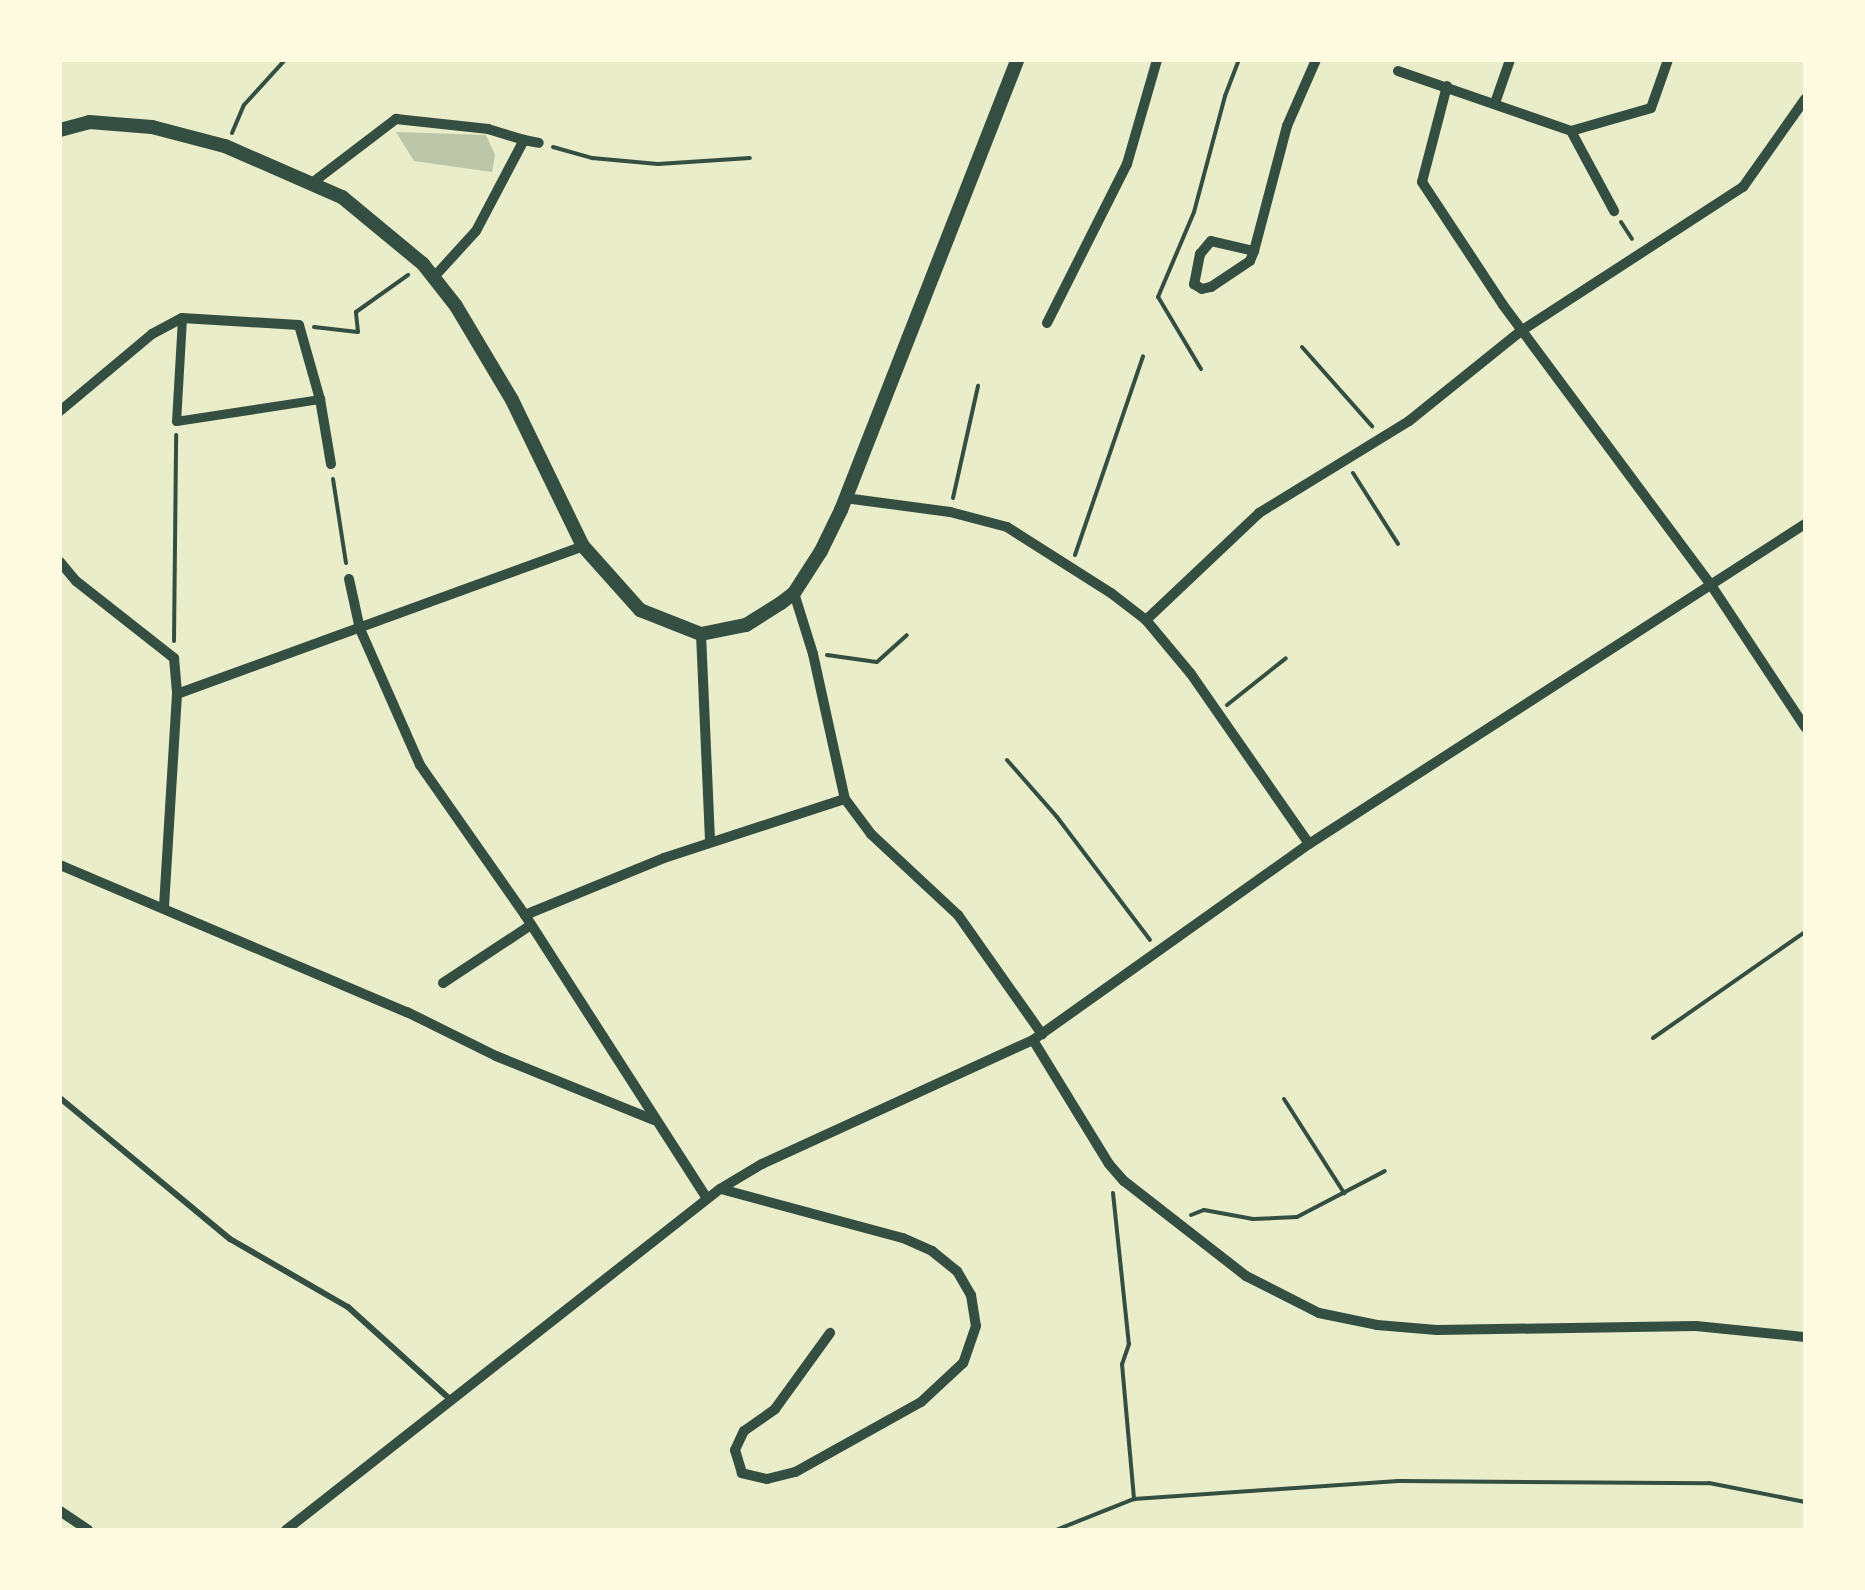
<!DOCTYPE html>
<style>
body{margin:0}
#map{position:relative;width:1865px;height:1590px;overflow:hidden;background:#e9edc9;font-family:Roboto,sans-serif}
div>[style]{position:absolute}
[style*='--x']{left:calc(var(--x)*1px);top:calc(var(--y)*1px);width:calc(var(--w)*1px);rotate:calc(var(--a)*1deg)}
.building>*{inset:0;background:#bcc5a7}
.path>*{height:4px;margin:-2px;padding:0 2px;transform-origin:2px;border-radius:2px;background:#344e41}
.service>*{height:6px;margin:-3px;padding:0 3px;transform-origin:3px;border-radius:3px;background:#344e41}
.pedestrian>*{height:9px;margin:-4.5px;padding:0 4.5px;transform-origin:4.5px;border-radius:4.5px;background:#344e41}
.minor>*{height:10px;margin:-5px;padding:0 5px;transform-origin:5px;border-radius:5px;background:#344e41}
.tertiary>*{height:14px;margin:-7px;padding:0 7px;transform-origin:7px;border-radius:7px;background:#344e41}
span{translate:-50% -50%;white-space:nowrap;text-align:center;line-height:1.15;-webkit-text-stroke:8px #fefae0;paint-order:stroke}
.frame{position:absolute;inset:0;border:62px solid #fefae0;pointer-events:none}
</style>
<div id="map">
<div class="building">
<i style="clip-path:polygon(396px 132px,486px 135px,495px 155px,492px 172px,414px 161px)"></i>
</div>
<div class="path">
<i style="--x:232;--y:133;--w:30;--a:-67"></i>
<i style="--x:244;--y:105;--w:61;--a:-47.7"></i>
<i style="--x:553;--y:147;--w:41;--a:15.8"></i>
<i style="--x:592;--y:158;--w:66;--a:5.2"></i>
<i style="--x:658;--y:164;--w:92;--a:-3.7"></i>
<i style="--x:1621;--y:222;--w:20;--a:57"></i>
<i style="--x:314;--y:327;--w:44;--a:6.5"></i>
<i style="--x:358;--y:332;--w:20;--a:-96"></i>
<i style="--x:356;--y:312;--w:64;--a:-35.4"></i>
<i style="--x:1302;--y:347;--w:106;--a:48.5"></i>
<i style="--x:1201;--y:369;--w:84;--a:-120.8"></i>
<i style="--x:1158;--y:297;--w:92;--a:-67"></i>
<i style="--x:1194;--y:212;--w:120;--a:-75"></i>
<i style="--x:1225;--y:96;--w:39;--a:-69"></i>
<i style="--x:1353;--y:473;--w:84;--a:57.6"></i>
<i style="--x:333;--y:479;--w:85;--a:81.2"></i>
<i style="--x:953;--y:498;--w:115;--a:-77.4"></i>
<i style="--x:1075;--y:555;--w:210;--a:-71.1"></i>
<i style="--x:174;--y:641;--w:206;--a:-89.4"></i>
<i style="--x:827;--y:655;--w:50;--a:8"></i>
<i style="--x:877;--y:662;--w:40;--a:-42"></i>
<i style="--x:1227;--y:705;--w:75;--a:-38.5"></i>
<i style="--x:1007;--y:760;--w:76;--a:48.7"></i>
<i style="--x:1057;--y:817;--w:154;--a:52.9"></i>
<i style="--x:1653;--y:1038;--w:185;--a:-34.9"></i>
<i style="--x:1284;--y:1099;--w:112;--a:57.4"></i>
<i style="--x:1113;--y:1193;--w:152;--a:84"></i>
<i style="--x:1129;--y:1344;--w:21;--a:109"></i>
<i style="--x:1122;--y:1364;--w:136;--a:84.9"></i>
<i style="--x:1191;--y:1215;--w:14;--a:-21"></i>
<i style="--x:1204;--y:1210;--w:50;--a:10.4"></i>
<i style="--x:1253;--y:1219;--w:44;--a:-2.6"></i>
<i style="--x:1297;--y:1217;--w:99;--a:-27.6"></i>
<i style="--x:1056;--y:1530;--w:84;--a:-21.7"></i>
<i style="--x:1134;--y:1499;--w:265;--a:-3.9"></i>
<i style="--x:1398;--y:1481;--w:311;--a:0.4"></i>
<i style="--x:1709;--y:1483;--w:98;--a:11.2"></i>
</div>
<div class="service">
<i style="--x:60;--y:1098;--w:221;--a:39.7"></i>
<i style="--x:230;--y:1239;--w:136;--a:30"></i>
<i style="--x:348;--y:1307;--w:139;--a:42.1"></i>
</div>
<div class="pedestrian">
<i style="--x:182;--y:318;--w:103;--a:93.3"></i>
<i style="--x:176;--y:421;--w:146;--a:-8.7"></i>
</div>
<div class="minor">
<i style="--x:1398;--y:71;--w:183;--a:19.1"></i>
<i style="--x:1571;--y:131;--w:83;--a:-16"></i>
<i style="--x:1651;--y:108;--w:51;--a:-70.5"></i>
<i style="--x:1447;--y:86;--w:99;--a:104.6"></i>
<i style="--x:1422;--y:182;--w:147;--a:56.6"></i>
<i style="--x:1503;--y:305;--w:352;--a:53.4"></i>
<i style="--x:1713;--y:588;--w:167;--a:56.5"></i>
<i style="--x:1495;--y:103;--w:46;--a:-70.8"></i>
<i style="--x:1571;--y:131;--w:91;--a:61.7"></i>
<i style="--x:312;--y:183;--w:106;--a:-37.3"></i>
<i style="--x:396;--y:119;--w:93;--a:6.2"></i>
<i style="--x:488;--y:129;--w:38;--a:17"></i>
<i style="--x:1254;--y:251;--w:44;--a:-166.9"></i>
<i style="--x:1211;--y:241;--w:17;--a:130"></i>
<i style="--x:1200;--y:254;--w:31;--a:101"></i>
<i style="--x:1194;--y:284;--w:9;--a:32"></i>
<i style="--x:1202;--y:289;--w:9;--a:-13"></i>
<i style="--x:1211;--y:287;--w:47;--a:-33.7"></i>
<i style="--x:1250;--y:261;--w:11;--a:-68"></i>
<i style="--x:1254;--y:251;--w:129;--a:-75.2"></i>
<i style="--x:1287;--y:126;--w:72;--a:-66.3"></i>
<i style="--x:434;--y:277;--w:62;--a:-47.6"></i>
<i style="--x:476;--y:231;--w:103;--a:-62.2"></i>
<i style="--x:524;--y:140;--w:15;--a:11"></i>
<i style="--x:1047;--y:323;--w:178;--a:-63.3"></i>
<i style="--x:1127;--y:164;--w:108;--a:-73.9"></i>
<i style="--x:60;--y:411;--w:120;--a:-39.9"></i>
<i style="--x:152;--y:334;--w:34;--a:-28"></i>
<i style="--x:182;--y:318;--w:117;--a:3.4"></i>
<i style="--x:299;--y:325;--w:77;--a:74.2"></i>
<i style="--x:320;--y:399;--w:66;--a:80.4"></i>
<i style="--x:845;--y:498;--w:106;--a:7.6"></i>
<i style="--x:950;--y:512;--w:59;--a:14.7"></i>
<i style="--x:1007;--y:527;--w:123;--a:32.4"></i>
<i style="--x:1111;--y:593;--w:44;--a:37.6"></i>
<i style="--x:1146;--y:620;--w:70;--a:50.2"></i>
<i style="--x:1191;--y:674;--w:207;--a:55.2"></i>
<i style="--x:60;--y:562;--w:25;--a:50"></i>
<i style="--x:76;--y:581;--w:125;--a:38.2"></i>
<i style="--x:174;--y:658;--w:36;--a:85"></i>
<i style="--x:177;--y:694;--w:214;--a:93.5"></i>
<i style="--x:349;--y:579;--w:51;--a:77.6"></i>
<i style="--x:360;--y:629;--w:149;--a:66.2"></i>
<i style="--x:420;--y:765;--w:183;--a:55"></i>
<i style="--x:525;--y:915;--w:336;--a:57.3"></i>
<i style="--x:794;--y:593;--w:64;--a:72.7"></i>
<i style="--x:813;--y:654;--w:148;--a:77.6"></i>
<i style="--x:845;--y:799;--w:44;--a:53.4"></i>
<i style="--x:871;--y:834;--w:119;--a:43"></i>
<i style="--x:958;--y:915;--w:146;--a:54.8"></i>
<i style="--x:1146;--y:620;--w:156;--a:-43.4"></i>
<i style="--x:1259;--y:513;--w:176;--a:-31.5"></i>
<i style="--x:1409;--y:421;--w:144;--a:-38.8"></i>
<i style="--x:1521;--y:331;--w:265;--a:-33"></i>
<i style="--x:1743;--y:187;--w:108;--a:-54.8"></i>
<i style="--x:701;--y:634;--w:207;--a:87.5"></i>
<i style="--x:177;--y:694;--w:432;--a:-20"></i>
<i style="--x:60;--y:865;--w:377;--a:23"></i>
<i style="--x:407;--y:1012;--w:99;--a:26.3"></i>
<i style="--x:496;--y:1056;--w:170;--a:22.1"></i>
<i style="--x:525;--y:915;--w:150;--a:-22.3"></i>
<i style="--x:664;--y:858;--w:190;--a:-18.1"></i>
<i style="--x:443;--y:983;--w:105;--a:-33.4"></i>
<i style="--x:1033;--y:1040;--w:145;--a:58.5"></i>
<i style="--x:1109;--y:1164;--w:23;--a:49"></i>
<i style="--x:1124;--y:1181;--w:155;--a:37.9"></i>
<i style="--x:1246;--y:1276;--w:82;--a:26.9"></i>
<i style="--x:1319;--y:1313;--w:59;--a:11.7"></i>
<i style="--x:1377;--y:1325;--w:60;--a:4.8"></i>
<i style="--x:1437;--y:1330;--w:259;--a:-0.9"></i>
<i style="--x:1696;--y:1326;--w:110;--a:5.8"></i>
<i style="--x:721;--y:1189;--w:188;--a:15.1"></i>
<i style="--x:903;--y:1238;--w:32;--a:24"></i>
<i style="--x:932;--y:1251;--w:32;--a:39"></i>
<i style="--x:957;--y:1271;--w:28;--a:60"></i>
<i style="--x:971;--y:1295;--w:31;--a:81"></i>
<i style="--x:976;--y:1326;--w:39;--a:109"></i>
<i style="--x:963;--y:1363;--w:57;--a:137.1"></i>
<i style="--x:921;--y:1402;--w:144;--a:150.9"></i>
<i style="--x:795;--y:1472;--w:29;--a:166"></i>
<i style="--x:767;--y:1479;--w:26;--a:-167"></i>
<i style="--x:742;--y:1473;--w:24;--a:-107"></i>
<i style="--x:735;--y:1450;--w:21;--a:-65"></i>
<i style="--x:744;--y:1431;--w:38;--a:-35"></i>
<i style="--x:775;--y:1409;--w:94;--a:-54.1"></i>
<i style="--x:60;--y:1511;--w:34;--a:34"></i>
<i style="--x:286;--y:1530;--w:552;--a:-38.16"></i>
<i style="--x:720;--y:1189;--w:49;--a:-30.8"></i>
<i style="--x:762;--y:1164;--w:298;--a:-24.6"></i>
<i style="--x:1033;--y:1040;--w:339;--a:-35.4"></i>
<i style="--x:1309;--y:844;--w:590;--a:-32.83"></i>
</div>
<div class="tertiary">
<i style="--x:60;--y:130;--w:30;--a:-15"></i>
<i style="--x:89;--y:122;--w:63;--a:4.5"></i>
<i style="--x:152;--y:127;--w:75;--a:14.6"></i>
<i style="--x:225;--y:146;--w:128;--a:23.6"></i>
<i style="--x:342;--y:197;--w:105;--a:39.6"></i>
<i style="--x:423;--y:264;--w:53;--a:51.8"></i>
<i style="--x:456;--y:306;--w:109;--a:59.2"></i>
<i style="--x:512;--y:400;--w:162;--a:64.1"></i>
<i style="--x:583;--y:546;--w:86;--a:48.3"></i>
<i style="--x:640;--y:610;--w:66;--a:21.5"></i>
<i style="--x:701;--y:634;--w:46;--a:-11.3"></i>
<i style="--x:746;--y:625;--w:41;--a:-32.2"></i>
<i style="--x:781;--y:603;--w:16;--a:-38"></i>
<i style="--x:794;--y:593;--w:50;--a:-57.3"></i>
<i style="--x:821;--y:551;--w:46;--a:-64"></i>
<i style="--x:841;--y:510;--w:483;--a:-68.6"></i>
</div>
<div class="frame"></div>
</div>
